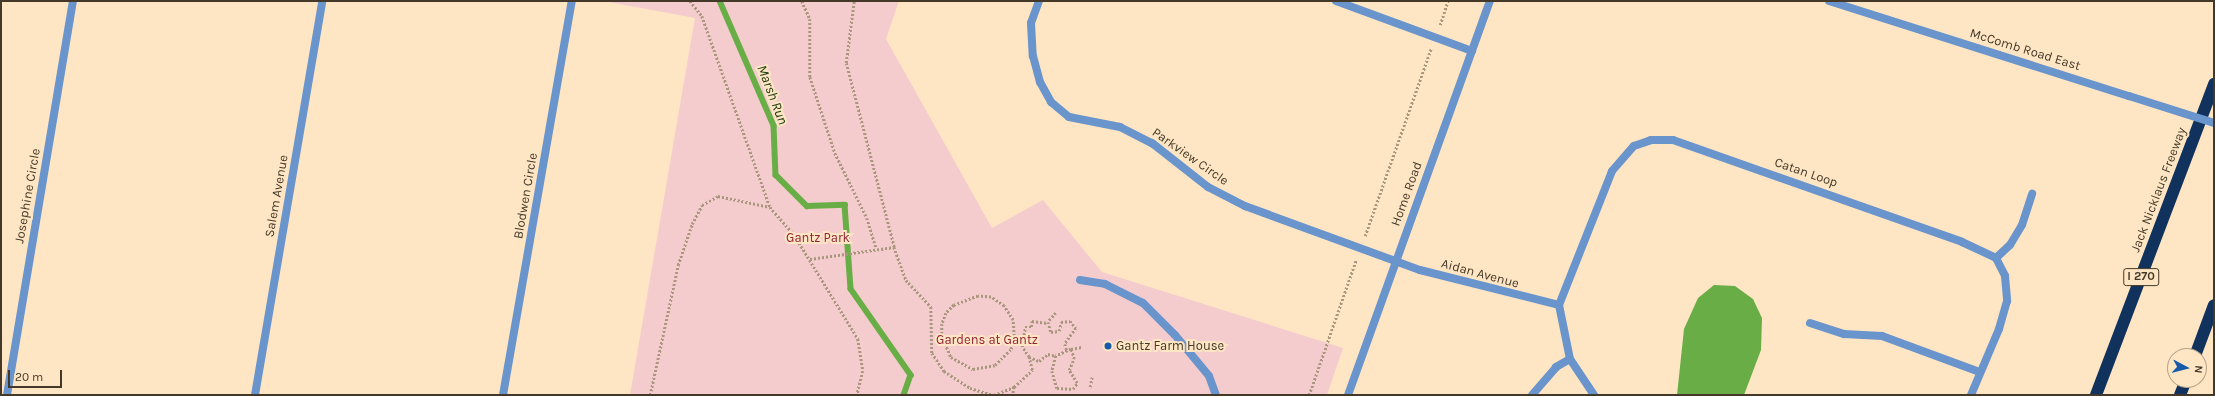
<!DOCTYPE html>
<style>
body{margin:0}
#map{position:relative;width:2215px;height:396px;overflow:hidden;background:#fee6c4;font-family:Karla,sans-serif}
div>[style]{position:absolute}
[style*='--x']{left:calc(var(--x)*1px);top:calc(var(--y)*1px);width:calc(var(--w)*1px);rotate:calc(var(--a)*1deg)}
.green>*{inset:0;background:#f5cccd}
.water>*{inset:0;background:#69ad46}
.stream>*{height:5.5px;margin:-2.75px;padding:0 2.75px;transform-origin:2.75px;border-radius:2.75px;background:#69ad46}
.path>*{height:2.5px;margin-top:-1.25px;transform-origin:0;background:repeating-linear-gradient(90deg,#a9977d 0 2px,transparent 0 4px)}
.service>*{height:8px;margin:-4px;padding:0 4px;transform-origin:4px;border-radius:4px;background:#6a94cc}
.minor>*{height:8px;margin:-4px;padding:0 4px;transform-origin:4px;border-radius:4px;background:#6a94cc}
.tertiary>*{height:8px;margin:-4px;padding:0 4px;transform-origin:4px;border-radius:4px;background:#6a94cc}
.motorway>*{height:12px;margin:-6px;padding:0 6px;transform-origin:6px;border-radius:6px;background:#11325c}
.minor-bridge>*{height:8px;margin:-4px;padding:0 4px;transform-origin:4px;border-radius:4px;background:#6a94cc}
.dots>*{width:11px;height:11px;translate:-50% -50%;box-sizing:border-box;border:2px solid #fee6c4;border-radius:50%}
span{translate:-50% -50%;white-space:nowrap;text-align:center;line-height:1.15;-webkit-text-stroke:4px #fee6c4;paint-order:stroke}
.shield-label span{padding:1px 3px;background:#fee6c4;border:1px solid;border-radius:3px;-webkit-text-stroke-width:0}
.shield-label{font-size:12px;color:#443928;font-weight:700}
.street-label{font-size:13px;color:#443928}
.park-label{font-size:13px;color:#912134}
.poi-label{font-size:13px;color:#443928}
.left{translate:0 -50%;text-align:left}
.water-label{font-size:14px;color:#1f3910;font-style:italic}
.frame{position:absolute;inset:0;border:2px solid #443928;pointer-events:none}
.north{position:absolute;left:2167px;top:348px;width:40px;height:40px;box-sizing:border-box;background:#fee6c4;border:1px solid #b4a186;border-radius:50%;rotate:97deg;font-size:11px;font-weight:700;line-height:16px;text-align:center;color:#443928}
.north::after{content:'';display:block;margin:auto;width:14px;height:18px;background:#185aaa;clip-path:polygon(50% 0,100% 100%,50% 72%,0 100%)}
.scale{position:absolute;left:8px;top:370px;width:54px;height:18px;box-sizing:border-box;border:2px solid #443928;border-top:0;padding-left:5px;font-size:12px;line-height:14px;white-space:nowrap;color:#443928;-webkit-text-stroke:3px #fee6c4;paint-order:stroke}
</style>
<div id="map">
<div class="green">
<i style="clip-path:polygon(603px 1px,899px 1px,886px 39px,992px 228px,1043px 200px,1102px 272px,1343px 348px,1327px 395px,630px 395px,695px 18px)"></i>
</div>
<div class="water">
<i style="clip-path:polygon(1714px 285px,1735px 286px,1753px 299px,1762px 318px,1761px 350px,1744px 395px,1677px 395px,1684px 329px,1698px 298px)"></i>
</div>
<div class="stream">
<i style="--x:720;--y:1;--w:136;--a:66.6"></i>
<i style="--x:774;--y:126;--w:49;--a:87.7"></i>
<i style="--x:776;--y:175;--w:44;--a:45"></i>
<i style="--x:807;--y:206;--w:38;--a:-2"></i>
<i style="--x:845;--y:205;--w:84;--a:85.9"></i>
<i style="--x:851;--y:289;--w:105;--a:55.1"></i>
<i style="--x:911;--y:375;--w:21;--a:109"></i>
</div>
<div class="path">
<i style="--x:690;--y:1;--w:19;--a:51"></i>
<i style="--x:702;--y:16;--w:203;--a:70.4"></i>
<i style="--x:770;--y:207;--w:38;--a:49"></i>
<i style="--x:795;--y:236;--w:121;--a:58.5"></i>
<i style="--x:858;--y:339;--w:32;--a:81"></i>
<i style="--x:863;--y:371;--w:25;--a:104"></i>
<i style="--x:802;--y:1;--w:20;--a:66"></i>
<i style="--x:810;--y:19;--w:58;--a:90"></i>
<i style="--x:810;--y:77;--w:80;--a:71.8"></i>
<i style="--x:835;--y:153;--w:72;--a:63.8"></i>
<i style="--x:867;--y:218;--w:31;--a:73"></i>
<i style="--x:1440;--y:25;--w:25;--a:-72"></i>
<i style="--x:1365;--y:236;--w:198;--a:-70.6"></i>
<i style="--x:894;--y:247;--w:35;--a:70"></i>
<i style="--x:906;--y:280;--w:37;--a:47"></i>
<i style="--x:931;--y:307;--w:46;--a:88.8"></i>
<i style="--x:932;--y:353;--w:22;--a:56"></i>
<i style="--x:944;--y:371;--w:31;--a:33"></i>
<i style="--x:970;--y:388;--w:24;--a:17"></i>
<i style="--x:810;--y:259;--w:85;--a:-8.1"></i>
<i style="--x:894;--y:247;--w:190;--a:-104.6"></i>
<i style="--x:846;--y:63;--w:63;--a:-82.6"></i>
<i style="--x:1056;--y:313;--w:12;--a:132"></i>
<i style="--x:1048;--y:322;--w:10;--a:73"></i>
<i style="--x:1051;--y:332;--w:8;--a:-7"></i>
<i style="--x:1059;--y:331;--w:9;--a:-77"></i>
<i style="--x:1061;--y:322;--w:9;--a:-6"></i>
<i style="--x:1070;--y:321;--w:9;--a:49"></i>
<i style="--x:1076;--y:328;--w:19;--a:125"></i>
<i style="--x:1065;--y:344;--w:7;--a:74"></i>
<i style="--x:1014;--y:336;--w:16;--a:-94"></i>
<i style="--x:1013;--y:320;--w:17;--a:-123"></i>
<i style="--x:1004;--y:306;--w:16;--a:-145"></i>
<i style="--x:991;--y:297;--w:13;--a:-176"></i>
<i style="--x:978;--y:296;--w:26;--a:159"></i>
<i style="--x:954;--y:305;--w:11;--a:135"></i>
<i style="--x:946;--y:313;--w:12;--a:110"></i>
<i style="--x:942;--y:324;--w:12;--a:90"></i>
<i style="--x:942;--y:336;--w:23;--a:67"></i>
<i style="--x:951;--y:357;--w:25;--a:29"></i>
<i style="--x:973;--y:369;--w:22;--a:-10"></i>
<i style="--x:995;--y:365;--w:23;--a:-45"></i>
<i style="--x:1011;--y:349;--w:13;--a:-77"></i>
<i style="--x:1014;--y:336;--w:9;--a:6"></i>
<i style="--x:1071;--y:349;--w:17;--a:155"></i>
<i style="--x:1056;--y:356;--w:16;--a:105"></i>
<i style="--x:1052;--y:371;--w:18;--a:74"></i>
<i style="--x:1057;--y:388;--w:16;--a:4"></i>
<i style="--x:1073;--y:389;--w:7;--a:-56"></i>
<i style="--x:1077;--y:383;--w:15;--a:-122"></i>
<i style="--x:1069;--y:370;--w:12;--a:-66"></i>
<i style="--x:1074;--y:359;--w:10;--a:-107"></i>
<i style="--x:1071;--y:349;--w:11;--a:-10"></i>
<i style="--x:1029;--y:357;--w:12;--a:-125"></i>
<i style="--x:1022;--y:347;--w:20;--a:-81"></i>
<i style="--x:1025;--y:327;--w:6;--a:0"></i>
<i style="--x:1031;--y:327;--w:6;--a:-81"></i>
<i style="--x:1032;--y:321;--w:16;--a:7"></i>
<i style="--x:1014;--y:387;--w:25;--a:-43"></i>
<i style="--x:1032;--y:370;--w:13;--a:-103"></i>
<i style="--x:1029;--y:357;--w:11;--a:22"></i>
<i style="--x:1039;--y:361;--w:11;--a:-38"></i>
<i style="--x:1048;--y:354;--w:8;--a:14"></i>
<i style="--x:1090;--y:387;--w:10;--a:-79"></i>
<i style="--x:650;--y:395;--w:133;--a:-77.8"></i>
<i style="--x:678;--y:265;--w:43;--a:-71.1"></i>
<i style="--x:692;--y:224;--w:21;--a:-62"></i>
<i style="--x:702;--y:205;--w:18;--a:-29"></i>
<i style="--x:718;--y:196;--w:53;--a:11.9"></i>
<i style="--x:994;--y:395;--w:22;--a:-22"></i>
<i style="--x:1014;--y:387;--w:8;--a:97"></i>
<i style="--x:1309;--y:395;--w:143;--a:-70.8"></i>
</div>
<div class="service">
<i style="--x:1996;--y:258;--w:19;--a:-43"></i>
<i style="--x:2010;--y:245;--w:23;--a:-59"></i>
<i style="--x:2022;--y:225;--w:33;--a:-72"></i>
<i style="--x:1080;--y:280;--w:25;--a:9"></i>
<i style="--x:1105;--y:284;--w:42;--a:26.6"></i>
<i style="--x:1143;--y:303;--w:45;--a:45"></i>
<i style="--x:1175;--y:335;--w:53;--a:50.3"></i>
<i style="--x:1209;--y:376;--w:20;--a:70"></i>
<i style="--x:1810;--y:323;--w:36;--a:18"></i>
<i style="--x:1844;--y:334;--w:38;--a:3"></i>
<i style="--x:1882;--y:336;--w:104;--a:20.2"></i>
<i style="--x:1532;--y:395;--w:37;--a:-49"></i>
<i style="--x:1556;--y:367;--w:16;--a:-30"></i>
</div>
<div class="minor">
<i style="--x:1039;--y:1;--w:23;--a:110"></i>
<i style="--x:1031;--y:23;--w:33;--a:87"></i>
<i style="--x:1033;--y:56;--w:27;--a:75"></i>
<i style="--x:1040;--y:82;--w:23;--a:61"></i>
<i style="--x:1051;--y:102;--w:23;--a:40"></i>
<i style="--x:1069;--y:117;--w:52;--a:11.1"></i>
<i style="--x:1120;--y:127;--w:36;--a:27"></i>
<i style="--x:1152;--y:143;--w:71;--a:38.2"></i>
<i style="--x:1208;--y:187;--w:42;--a:27.2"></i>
<i style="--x:1245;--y:206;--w:186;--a:20.1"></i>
<i style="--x:1420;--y:270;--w:143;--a:14.1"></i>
<i style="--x:1336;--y:1;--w:145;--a:20.2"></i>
<i style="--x:1829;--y:1;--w:315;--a:17.6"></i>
<i style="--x:7;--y:395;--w:399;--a:-80.5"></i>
<i style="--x:255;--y:395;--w:400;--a:-80.3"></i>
<i style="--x:503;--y:395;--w:400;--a:-80.1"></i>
<i style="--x:1594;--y:395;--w:43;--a:-123.7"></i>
<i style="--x:1570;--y:359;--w:55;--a:-101.5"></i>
<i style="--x:1559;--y:305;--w:144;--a:-68.4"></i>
<i style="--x:1612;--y:171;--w:33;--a:-49"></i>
<i style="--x:1634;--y:146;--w:18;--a:-19"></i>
<i style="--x:1651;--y:140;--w:22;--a:0"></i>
<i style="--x:1673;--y:140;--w:306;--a:19.4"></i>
<i style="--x:1962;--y:242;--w:38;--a:25"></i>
<i style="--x:1996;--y:258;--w:20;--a:63"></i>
<i style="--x:2005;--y:276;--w:25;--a:85"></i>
<i style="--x:2007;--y:301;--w:29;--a:106"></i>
<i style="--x:1999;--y:329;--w:72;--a:113"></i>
</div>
<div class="tertiary">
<i style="--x:1348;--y:395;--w:419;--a:-70.2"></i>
</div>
<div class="motorway">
<i style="--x:2195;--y:356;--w:54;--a:-69.6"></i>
<i style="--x:2096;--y:395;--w:333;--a:-69.2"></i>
<i style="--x:2180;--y:395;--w:16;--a:-68"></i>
</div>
<div class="minor-bridge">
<i style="--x:2129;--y:96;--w:89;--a:17.6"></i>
</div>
<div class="dots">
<i style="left:1108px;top:346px;background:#185aaa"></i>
</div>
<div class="shield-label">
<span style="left:2141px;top:277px">I 270</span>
</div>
<div class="street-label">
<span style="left:2025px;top:50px;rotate:17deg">McComb Road East</span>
<span style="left:1190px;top:157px;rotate:35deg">Parkview Circle</span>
<span style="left:1806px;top:173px;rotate:19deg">Catan Loop</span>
<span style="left:2159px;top:190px;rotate:-69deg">Jack Nicklaus Freeway</span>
<span style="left:1407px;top:194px;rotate:-70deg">Home Road</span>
<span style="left:28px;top:196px;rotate:-80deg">Josephine Circle</span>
<span style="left:277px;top:196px;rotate:-80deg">Salem Avenue</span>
<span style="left:526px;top:196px;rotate:-80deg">Blodwen Circle</span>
<span style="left:1480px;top:274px;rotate:15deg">Aidan Avenue</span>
</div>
<div class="park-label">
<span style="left:818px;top:238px">Gantz Park</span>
<span style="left:987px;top:340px">Gardens at Gantz</span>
</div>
<div class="poi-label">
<span class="left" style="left:1116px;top:346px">Gantz Farm House</span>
</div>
<div class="water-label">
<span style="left:772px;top:95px;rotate:69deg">Marsh Run</span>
</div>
<div class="frame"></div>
<div class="north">N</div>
<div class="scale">20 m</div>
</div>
